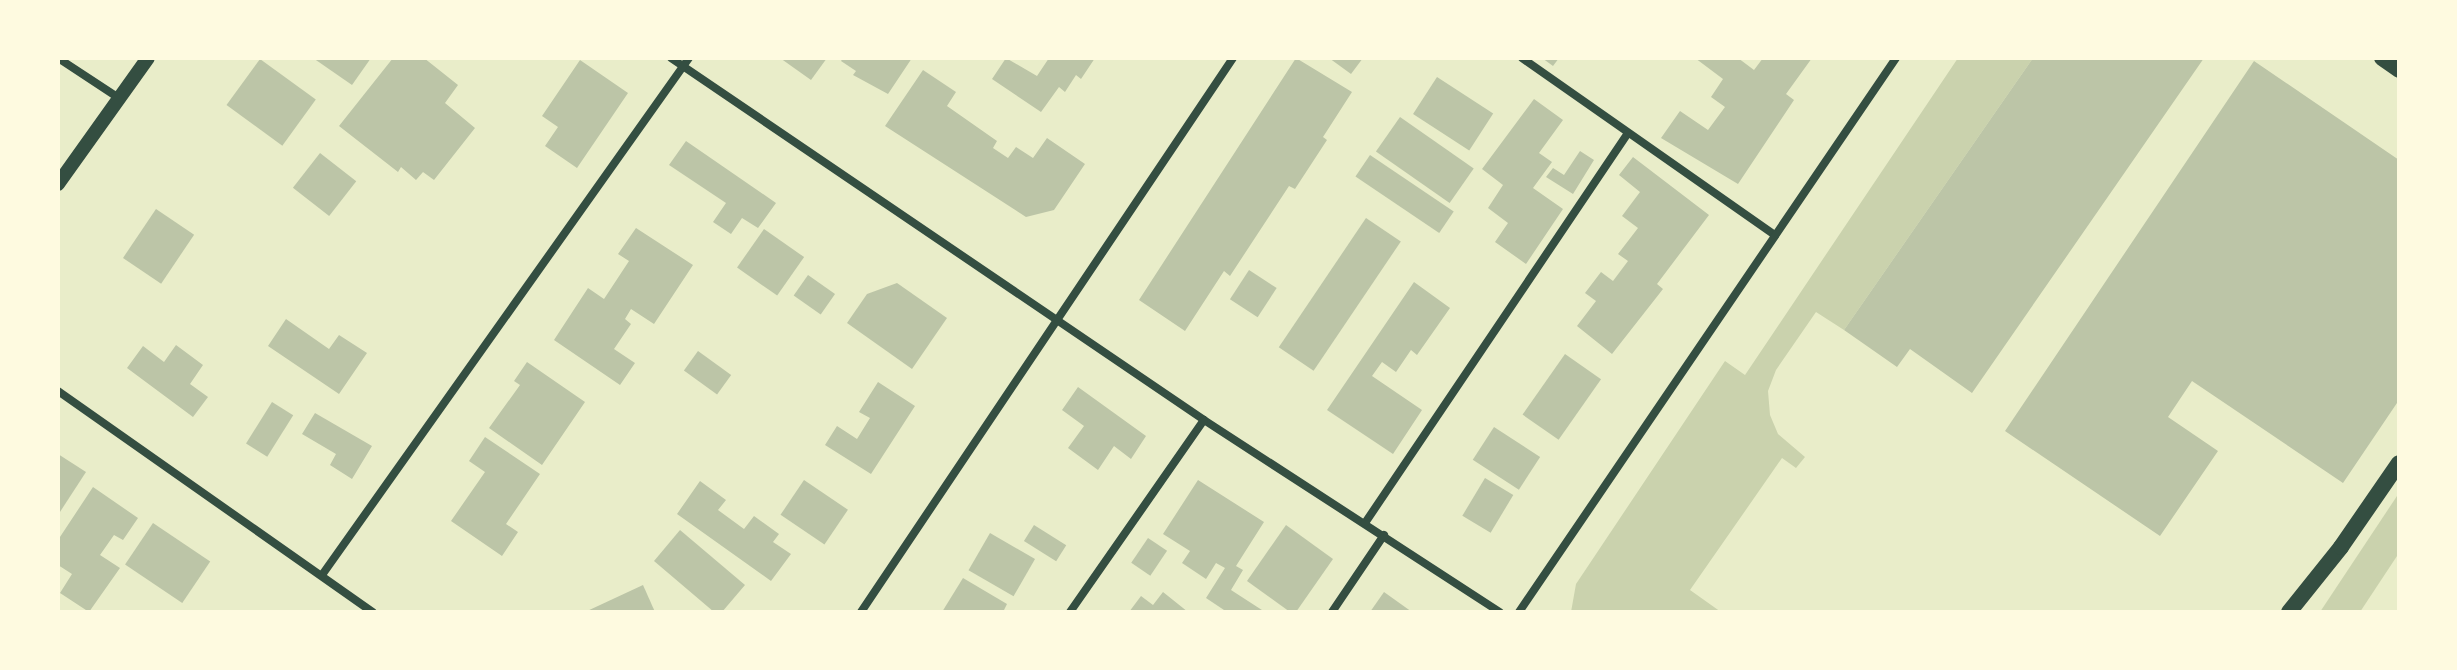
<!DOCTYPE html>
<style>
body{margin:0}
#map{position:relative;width:2457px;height:670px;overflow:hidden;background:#e9edc9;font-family:"Noto Sans",sans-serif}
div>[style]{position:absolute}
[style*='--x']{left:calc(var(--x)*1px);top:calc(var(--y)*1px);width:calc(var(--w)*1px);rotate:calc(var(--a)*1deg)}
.green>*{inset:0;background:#cad2ad}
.building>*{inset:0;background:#bcc5a7;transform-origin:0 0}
.minor>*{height:8px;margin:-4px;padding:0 4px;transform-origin:4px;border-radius:4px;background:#344e41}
.tertiary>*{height:14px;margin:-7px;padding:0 7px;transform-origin:7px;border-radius:7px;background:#344e41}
.secondary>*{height:16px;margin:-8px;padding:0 8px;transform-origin:8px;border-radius:8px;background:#344e41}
span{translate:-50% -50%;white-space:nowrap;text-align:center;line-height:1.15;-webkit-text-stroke:6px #fefae0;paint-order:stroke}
.frame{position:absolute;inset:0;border:60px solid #fefae0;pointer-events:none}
</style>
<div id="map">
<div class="green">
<i style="clip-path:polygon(1958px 58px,2033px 58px,1844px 330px,1816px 312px,1776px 370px,1768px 391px,1770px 415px,1778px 434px,1805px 457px,1796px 468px,1782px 458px,1690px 590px,1721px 612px,1571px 612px,1576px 584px,1725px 361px,1745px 375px)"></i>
<i style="clip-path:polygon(2399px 493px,2399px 553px,2360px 612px,2320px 612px)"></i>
</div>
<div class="building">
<i style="clip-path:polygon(313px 58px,371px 58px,352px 85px)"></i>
<i style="clip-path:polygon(393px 58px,424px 58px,458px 85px,445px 103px,475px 128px,434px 180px,423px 172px,416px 180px,401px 167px,398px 172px,339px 126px)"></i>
<i style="clip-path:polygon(780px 58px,827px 58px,811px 80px)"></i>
<i style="clip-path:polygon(843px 58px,912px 58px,888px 94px,853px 75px,856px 71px,841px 61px)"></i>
<i style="clip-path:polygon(1006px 58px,1037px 76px,1049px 58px,1095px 58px,1081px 79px,1076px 75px,1065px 92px,1059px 87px,1041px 112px,992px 79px)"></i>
<i style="clip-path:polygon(1296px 58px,1352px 92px,1323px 137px,1327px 140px,1295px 189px,1289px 186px,1230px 276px,1224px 271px,1185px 331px,1139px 300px)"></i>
<i style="clip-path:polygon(1329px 58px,1363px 58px,1351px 74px)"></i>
<i style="clip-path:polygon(1542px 58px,1559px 58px,1553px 66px)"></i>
<i style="clip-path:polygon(1695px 58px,1738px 58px,1754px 70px,1763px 58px,1812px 58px,1786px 94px,1794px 100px,1738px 184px,1661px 138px,1680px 111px,1708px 130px,1725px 107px,1711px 97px,1723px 79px)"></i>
<i style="clip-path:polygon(2033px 58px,2204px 58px,1972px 393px,1910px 349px,1897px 367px,1844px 330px)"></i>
<i style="left:260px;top:59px;width:69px;height:57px;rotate:36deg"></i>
<i style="clip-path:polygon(580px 60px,628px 93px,577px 168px,545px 146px,558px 127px,542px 116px)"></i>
<i style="clip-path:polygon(2254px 61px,2399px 160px,2399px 400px,2343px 483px,2192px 381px,2168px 417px,2218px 451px,2160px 536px,2005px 431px)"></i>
<i style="clip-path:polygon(923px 70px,956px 92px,947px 106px,997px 141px,993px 148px,1008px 158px,1016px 147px,1033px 158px,1047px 138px,1085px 164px,1054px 210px,1026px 217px,885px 126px)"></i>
<i style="left:1437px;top:77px;width:67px;height:44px;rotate:33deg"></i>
<i style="clip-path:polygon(1534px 99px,1563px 120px,1539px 153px,1552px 162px,1533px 188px,1563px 209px,1526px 264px,1495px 242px,1508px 223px,1488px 208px,1503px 185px,1482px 169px)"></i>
<i style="left:1400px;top:117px;width:90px;height:42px;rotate:35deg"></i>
<i style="clip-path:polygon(686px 141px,776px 203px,758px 228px,742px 218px,731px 234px,713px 222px,726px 203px,669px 165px)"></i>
<i style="clip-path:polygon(1580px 151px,1594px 160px,1573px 194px,1546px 177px,1553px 168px,1564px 175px)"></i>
<i style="left:320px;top:153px;width:46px;height:44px;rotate:38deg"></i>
<i style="left:1370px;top:155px;width:101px;height:26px;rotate:34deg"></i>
<i style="clip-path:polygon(1633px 157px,1709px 215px,1657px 284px,1663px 289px,1612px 354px,1577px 326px,1596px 301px,1585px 293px,1601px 272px,1613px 281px,1628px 261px,1618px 254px,1638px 228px,1622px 216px,1640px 192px,1619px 175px)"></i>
<i style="left:156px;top:209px;width:46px;height:59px;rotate:34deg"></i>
<i style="left:1366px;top:218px;width:42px;height:156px;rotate:34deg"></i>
<i style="clip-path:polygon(636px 228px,693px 265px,654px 324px,631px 309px,625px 319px,631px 324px,614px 349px,635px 363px,620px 385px,554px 340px,588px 288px,604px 299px,629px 261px,618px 254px)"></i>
<i style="left:764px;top:229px;width:49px;height:47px;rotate:35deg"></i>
<i style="left:1249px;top:270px;width:33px;height:35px;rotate:33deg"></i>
<i style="left:808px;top:275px;width:33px;height:25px;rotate:35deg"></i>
<i style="clip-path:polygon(1414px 282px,1450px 308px,1417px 355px,1411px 350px,1396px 372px,1382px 362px,1372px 376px,1422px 410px,1393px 454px,1327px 410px)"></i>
<i style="clip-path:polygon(897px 283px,947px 318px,912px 369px,847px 323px,867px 294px)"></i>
<i style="clip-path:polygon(286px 319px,329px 349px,339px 335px,367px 353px,339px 394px,268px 346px)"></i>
<i style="clip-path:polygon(176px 345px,203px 365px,190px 384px,208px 397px,193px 417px,127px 368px,143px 346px,164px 362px)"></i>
<i style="left:698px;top:351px;width:41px;height:24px;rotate:36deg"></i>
<i style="left:1565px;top:354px;width:44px;height:74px;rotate:35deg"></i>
<i style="clip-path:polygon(527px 362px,585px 402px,542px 465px,489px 428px,520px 385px,514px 381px)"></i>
<i style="clip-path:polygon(878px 382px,915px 406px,871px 474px,825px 445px,837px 426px,857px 439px,870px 418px,859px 412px)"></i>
<i style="clip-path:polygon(1078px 387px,1146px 436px,1131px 459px,1114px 446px,1098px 470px,1068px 448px,1084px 426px,1062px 410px)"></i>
<i style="left:272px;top:402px;width:25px;height:49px;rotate:32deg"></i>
<i style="clip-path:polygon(315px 413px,372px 446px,352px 479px,330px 465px,336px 454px,302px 434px)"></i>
<i style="left:1494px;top:427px;width:55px;height:39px;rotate:33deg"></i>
<i style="clip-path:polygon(485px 437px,540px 474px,506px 524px,518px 532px,502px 556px,451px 521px,485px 472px,469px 461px)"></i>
<i style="clip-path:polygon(58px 454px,86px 472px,58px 515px)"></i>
<i style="left:1485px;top:478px;width:33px;height:44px;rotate:31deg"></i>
<i style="left:804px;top:480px;width:53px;height:42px;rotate:34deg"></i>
<i style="clip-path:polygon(1198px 480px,1264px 522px,1236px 566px,1243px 570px,1231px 590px,1265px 612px,1227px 612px,1206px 598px,1225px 568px,1216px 563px,1206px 579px,1182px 563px,1190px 551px,1163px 534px)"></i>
<i style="clip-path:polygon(700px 481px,726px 500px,718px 510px,744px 529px,754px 516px,779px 534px,773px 542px,791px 554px,771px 581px,677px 514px)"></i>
<i style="clip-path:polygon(93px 487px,138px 518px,123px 540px,114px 535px,100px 555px,120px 568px,89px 612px,60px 593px,72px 574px,58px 565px,58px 540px)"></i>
<i style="left:153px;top:523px;width:69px;height:50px;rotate:34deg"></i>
<i style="left:1034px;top:525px;width:38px;height:19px;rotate:32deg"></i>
<i style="clip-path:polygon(1286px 525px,1333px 559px,1296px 612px,1290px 612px,1247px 581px)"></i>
<i style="clip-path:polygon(680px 530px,745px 585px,722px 612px,714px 612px,654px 561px)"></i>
<i style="left:990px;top:533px;width:52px;height:43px;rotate:30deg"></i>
<i style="left:1148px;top:538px;width:23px;height:30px;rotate:34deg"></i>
<i style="clip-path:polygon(963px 578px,1007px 604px,1003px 612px,942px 612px)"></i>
<i style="clip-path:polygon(643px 585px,655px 612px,585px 612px)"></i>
<i style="clip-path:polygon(1163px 592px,1188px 612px,1129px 612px,1141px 596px,1153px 605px)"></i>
<i style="clip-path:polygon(1384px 592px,1412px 612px,1370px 612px)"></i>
</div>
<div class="minor">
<i style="--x:58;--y:58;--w:73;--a:33.3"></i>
<i style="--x:671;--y:58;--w:644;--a:34.18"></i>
<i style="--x:1204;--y:420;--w:353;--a:33"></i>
<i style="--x:1522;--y:58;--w:309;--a:35"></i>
<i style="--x:58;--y:391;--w:385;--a:35.1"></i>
<i style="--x:1365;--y:523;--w:470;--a:-56"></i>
<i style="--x:322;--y:575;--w:634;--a:-54.63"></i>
<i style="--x:861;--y:612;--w:667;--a:-56.12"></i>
<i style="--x:1070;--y:612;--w:234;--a:-55.1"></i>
<i style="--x:1332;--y:612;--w:93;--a:-56"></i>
<i style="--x:1519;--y:612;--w:670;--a:-55.76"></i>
</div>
<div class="tertiary">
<i style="--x:58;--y:184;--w:155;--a:-54.5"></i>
</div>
<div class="secondary">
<i style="--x:2382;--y:58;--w:21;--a:35"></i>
<i style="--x:2289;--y:612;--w:83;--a:-51.3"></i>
<i style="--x:2341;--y:547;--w:102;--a:-55.4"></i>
</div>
<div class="frame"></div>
</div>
